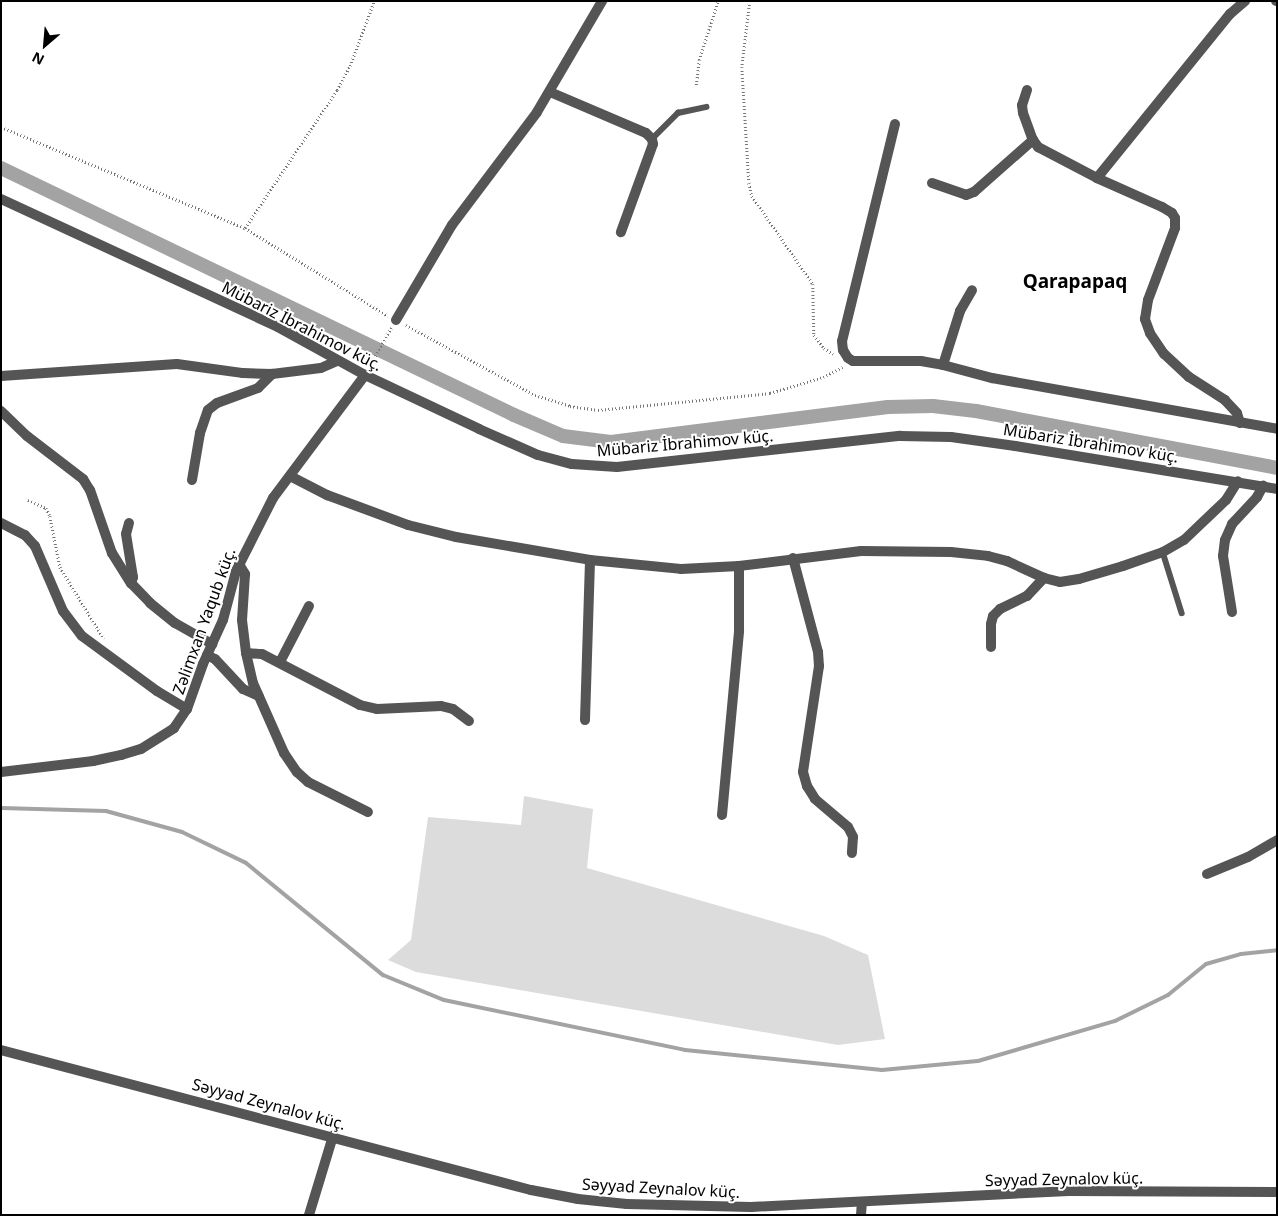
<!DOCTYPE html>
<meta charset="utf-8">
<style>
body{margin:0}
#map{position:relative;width:1278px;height:1216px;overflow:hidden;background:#fff;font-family:"Noto Sans",sans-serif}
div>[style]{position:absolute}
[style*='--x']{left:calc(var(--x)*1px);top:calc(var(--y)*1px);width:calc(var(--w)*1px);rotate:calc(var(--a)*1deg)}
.green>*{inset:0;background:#dcdcdc}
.stream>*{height:4px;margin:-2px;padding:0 2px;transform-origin:2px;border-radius:2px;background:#a3a3a3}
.canal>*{height:14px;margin:-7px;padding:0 7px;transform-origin:7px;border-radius:7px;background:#a3a3a3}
.path>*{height:2.5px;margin-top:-1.25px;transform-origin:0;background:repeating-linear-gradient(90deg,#777 0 1px,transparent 0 3.5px)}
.lane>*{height:5.5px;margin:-2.75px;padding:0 2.75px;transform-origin:2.75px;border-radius:2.75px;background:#555}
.street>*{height:10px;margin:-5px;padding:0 5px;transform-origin:5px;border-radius:5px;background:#555}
span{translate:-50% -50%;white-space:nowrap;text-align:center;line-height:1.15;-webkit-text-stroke:4px #fff;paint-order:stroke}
.street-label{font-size:16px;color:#000}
.quarter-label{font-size:19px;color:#000;font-weight:700}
.frame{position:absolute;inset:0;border:2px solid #000;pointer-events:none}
.north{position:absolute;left:20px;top:20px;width:50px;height:50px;-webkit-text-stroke:4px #fff;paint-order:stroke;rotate:207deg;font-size:14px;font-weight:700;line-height:20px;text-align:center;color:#000}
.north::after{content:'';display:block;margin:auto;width:18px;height:22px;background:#000;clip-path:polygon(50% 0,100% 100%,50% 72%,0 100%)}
</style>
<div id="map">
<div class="green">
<i style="clip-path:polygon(524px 796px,593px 809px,587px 868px,824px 936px,868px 955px,885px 1039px,838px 1045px,416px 972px,388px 960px,411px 940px,428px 817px,521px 825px)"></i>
</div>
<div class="stream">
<i style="--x:1;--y:808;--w:105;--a:1.6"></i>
<i style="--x:106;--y:811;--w:79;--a:15.4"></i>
<i style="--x:182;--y:832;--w:71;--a:25.8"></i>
<i style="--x:246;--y:863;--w:177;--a:39.3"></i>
<i style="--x:383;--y:975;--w:66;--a:22.3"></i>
<i style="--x:444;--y:1000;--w:246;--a:11.7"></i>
<i style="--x:685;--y:1050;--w:198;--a:5.8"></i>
<i style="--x:882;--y:1070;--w:96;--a:-5.4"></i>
<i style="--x:978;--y:1061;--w:143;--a:-16.3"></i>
<i style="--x:1115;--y:1021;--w:59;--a:-26.1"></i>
<i style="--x:1168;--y:995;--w:49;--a:-39.2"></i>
<i style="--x:1206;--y:964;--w:36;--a:-16"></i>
<i style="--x:1241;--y:954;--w:36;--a:-6"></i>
</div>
<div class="canal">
<i style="--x:1;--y:168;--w:569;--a:25.71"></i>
<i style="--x:514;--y:415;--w:53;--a:23.2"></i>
<i style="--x:563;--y:436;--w:48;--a:7.1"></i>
<i style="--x:611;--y:442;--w:279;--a:-7.2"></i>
<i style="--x:888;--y:407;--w:45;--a:-1.3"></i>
<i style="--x:933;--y:406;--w:43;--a:6.6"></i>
<i style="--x:976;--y:411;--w:306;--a:10.7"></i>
</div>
<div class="path">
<i style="--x:750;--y:1;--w:66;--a:96.9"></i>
<i style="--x:742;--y:67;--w:116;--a:86.5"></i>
<i style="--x:749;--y:183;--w:13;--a:77"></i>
<i style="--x:752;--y:196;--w:107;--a:55.3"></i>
<i style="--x:813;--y:284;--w:51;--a:88.9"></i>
<i style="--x:814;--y:335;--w:16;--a:52"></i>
<i style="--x:824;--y:348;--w:11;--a:34"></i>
<i style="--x:696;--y:85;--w:25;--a:-83"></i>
<i style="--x:699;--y:60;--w:62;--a:-72.1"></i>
<i style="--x:1;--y:127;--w:264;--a:22.5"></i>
<i style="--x:245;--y:228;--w:168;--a:31.6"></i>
<i style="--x:245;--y:228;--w:166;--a:-56.3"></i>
<i style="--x:337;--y:90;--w:27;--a:-62"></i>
<i style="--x:350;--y:66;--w:69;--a:-69.7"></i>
<i style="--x:406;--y:325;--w:147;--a:28.5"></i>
<i style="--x:535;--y:395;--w:37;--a:17"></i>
<i style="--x:570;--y:406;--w:28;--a:8"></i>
<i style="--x:598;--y:410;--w:173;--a:-5.6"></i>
<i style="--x:770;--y:393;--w:55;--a:-16.8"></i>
<i style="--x:823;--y:377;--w:22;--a:-27"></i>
<i style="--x:370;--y:365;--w:43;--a:-60.4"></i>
<i style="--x:28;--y:500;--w:20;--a:24"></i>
<i style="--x:46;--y:508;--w:9;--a:63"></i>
<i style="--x:50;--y:516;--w:52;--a:78.9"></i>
<i style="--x:60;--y:567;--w:84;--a:58.6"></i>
</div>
<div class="lane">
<i style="--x:652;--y:139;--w:37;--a:-45"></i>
<i style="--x:678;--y:113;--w:29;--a:-12"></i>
<i style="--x:1163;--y:552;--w:64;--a:72.7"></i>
</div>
<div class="street">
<i style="--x:1276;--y:1;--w:1;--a:0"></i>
<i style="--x:1027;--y:90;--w:16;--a:108"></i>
<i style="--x:1022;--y:105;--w:8;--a:83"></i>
<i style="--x:1023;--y:113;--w:29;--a:70"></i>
<i style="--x:1033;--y:140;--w:9;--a:54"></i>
<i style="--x:1038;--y:147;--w:67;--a:27.7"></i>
<i style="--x:550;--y:92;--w:104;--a:23.1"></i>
<i style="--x:646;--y:133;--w:8;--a:45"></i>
<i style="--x:652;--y:139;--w:5;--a:79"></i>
<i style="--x:653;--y:144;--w:94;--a:110"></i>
<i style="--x:895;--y:124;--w:223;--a:103.7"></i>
<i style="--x:842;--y:341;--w:9;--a:84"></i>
<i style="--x:843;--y:350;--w:9;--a:58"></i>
<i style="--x:848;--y:358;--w:6;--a:31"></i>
<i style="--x:853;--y:361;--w:68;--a:0"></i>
<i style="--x:921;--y:361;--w:22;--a:10"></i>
<i style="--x:943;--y:365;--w:51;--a:14.9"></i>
<i style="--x:992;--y:378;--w:290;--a:10.1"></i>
<i style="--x:932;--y:183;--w:36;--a:19"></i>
<i style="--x:966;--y:195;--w:9;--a:-21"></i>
<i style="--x:974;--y:192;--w:79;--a:-41.4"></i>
<i style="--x:1;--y:199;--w:305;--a:24.8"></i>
<i style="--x:278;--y:327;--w:99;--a:28.9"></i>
<i style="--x:365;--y:375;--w:126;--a:25.3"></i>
<i style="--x:479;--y:429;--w:64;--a:23.8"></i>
<i style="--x:538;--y:455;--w:35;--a:15"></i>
<i style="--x:572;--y:464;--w:45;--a:3.8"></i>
<i style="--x:617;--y:467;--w:285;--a:-6.3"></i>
<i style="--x:900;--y:436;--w:51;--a:1.1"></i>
<i style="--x:951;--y:437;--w:65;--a:8"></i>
<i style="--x:1015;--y:446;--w:266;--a:9.3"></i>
<i style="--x:396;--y:320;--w:110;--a:-59.5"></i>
<i style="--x:452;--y:225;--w:141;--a:-53"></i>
<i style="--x:537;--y:112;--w:129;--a:-59.6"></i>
<i style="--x:943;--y:365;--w:57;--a:-72.5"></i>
<i style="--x:960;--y:311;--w:24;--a:-60"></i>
<i style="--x:1;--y:376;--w:176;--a:-3.9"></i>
<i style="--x:177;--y:364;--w:67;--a:7.8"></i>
<i style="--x:243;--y:373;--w:29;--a:2"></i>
<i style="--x:272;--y:374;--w:49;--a:-7"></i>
<i style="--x:321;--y:368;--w:17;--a:-24"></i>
<i style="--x:1;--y:411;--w:36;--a:44"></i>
<i style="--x:27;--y:436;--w:71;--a:37.5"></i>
<i style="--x:83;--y:479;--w:13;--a:58"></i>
<i style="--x:90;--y:490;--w:67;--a:70.8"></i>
<i style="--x:112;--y:553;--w:36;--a:58"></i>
<i style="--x:131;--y:583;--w:28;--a:46"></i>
<i style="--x:150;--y:603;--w:32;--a:39"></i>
<i style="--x:175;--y:623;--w:43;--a:29.6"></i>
<i style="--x:1240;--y:423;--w:10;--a:-107"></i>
<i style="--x:1237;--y:413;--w:18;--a:-133"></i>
<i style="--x:1225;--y:400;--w:43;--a:-147.4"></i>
<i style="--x:1189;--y:377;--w:34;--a:-137"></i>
<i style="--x:1164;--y:354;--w:25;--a:-124"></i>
<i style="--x:1150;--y:333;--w:15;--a:-110"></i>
<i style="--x:1145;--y:319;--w:19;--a:-81"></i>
<i style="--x:1148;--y:300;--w:77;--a:-69.4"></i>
<i style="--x:1175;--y:228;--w:10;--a:-90"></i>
<i style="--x:1175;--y:218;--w:6;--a:-121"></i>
<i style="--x:1172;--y:213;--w:12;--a:-149"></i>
<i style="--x:1162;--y:207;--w:71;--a:-156"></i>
<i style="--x:1097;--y:178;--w:211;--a:-51"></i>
<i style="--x:1230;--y:14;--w:20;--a:-41"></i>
<i style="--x:290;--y:476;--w:42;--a:27.2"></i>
<i style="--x:327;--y:495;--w:86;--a:20.3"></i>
<i style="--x:408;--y:525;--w:49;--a:14"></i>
<i style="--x:456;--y:537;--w:136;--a:9.7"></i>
<i style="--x:590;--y:560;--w:91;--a:5.6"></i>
<i style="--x:681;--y:569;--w:58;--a:-3"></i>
<i style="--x:739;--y:566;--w:123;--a:-7"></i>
<i style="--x:861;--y:551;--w:90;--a:0.6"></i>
<i style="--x:951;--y:552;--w:37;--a:6"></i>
<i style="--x:988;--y:556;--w:20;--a:15"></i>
<i style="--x:1007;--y:561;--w:41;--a:24.7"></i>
<i style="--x:1044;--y:578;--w:16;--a:14"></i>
<i style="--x:1060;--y:582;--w:19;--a:-9"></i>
<i style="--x:1079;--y:579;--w:46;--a:-16.5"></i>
<i style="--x:1123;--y:566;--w:42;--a:-19.3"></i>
<i style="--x:1163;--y:552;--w:24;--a:-30"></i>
<i style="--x:1184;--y:540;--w:58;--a:-43.6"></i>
<i style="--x:1226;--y:500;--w:22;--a:-58"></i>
<i style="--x:192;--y:480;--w:48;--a:-80.3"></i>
<i style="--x:200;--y:433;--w:24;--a:-71"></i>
<i style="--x:208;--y:410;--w:11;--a:-38"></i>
<i style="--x:217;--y:403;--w:44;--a:-20.1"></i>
<i style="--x:258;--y:388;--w:20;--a:-45"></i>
<i style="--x:1;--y:523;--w:27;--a:27"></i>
<i style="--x:25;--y:535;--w:15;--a:48"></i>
<i style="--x:35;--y:546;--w:71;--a:66.7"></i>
<i style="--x:63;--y:611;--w:31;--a:53"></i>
<i style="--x:82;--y:636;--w:93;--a:36.3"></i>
<i style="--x:157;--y:691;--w:35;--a:31"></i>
<i style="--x:129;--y:523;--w:11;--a:105"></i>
<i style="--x:126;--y:534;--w:44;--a:80.8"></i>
<i style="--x:133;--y:577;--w:6;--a:108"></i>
<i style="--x:793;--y:558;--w:97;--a:75.1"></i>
<i style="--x:818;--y:652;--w:14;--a:86"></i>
<i style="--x:819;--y:666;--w:107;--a:98.6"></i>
<i style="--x:803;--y:772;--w:15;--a:74"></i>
<i style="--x:807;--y:786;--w:15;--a:58"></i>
<i style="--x:815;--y:799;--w:43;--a:40.3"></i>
<i style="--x:848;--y:827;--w:11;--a:63"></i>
<i style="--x:853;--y:837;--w:16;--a:94"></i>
<i style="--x:239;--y:564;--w:12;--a:59"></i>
<i style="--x:245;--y:574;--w:46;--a:93.7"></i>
<i style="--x:242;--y:620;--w:33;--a:83"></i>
<i style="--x:246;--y:653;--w:31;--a:77"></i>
<i style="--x:253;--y:683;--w:77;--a:66.1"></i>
<i style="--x:284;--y:753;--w:23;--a:56"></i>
<i style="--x:297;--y:772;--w:15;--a:42"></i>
<i style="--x:308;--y:782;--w:67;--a:26.6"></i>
<i style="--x:1232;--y:612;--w:57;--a:-99.1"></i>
<i style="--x:1223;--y:556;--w:16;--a:-83"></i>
<i style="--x:1225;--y:540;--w:17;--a:-66"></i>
<i style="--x:1232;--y:524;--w:37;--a:-47"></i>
<i style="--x:1257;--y:497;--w:13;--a:-61"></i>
<i style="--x:991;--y:647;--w:23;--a:-90"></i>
<i style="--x:991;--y:624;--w:8;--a:-76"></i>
<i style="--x:993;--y:616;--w:10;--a:-45"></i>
<i style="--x:1000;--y:609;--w:30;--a:-26"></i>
<i style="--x:1027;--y:596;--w:25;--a:-47"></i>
<i style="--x:246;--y:653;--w:16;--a:4"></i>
<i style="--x:262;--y:654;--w:110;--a:27.5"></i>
<i style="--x:360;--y:705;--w:17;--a:13"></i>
<i style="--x:377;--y:709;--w:64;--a:-2.7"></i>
<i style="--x:441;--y:706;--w:12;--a:14"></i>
<i style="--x:453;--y:709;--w:20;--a:37"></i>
<i style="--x:207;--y:655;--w:9;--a:27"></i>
<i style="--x:215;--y:659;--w:41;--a:47"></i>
<i style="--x:243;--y:689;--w:17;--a:24"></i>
<i style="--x:280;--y:662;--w:63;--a:-62.6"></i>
<i style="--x:585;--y:720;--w:160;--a:-88.2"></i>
<i style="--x:1;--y:772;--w:93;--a:-6.8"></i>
<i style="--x:93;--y:761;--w:29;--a:-12"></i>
<i style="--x:121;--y:755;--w:21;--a:-17"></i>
<i style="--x:141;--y:749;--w:39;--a:-32"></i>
<i style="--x:174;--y:728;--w:23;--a:-56"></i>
<i style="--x:187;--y:709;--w:48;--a:-70.4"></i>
<i style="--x:203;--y:664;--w:48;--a:-65.6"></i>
<i style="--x:223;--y:620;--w:51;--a:-75.1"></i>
<i style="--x:236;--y:571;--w:82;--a:-63.1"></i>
<i style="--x:273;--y:498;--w:154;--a:-53.2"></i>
<i style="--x:722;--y:815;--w:185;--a:-84.7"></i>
<i style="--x:739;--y:631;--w:65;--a:-90"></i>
<i style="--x:1207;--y:874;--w:44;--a:-22.5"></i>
<i style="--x:1248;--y:857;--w:34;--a:-30"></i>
<i style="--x:1;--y:1050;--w:548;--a:14.8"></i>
<i style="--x:531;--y:1190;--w:48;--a:10.8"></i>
<i style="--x:578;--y:1199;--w:49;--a:5.8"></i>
<i style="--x:627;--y:1204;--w:124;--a:1.4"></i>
<i style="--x:751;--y:1207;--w:318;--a:-2.9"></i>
<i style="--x:1069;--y:1191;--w:208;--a:0.3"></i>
<i style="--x:309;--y:1215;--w:83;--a:-73.1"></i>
<i style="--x:861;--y:1215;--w:13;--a:-86"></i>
</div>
<div class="street-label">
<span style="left:302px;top:326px;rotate:27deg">Mübariz İbrahimov küç.</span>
<span style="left:685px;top:443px;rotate:-5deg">Mübariz İbrahimov küç.</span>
<span style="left:1091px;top:443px;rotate:9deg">Mübariz İbrahimov küç.</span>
<span style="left:204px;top:621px;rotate:-70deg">Zəlimxan Yaqub küç.</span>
<span style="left:269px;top:1104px;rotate:15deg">Səyyad Zeynalov küç.</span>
<span style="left:1064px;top:1179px;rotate:-1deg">Səyyad Zeynalov küç.</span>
<span style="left:661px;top:1188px;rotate:3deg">Səyyad Zeynalov küç.</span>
</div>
<div class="quarter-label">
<span style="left:1075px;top:282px">Qarapapaq</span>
</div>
<div class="frame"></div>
<div class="north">N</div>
</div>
